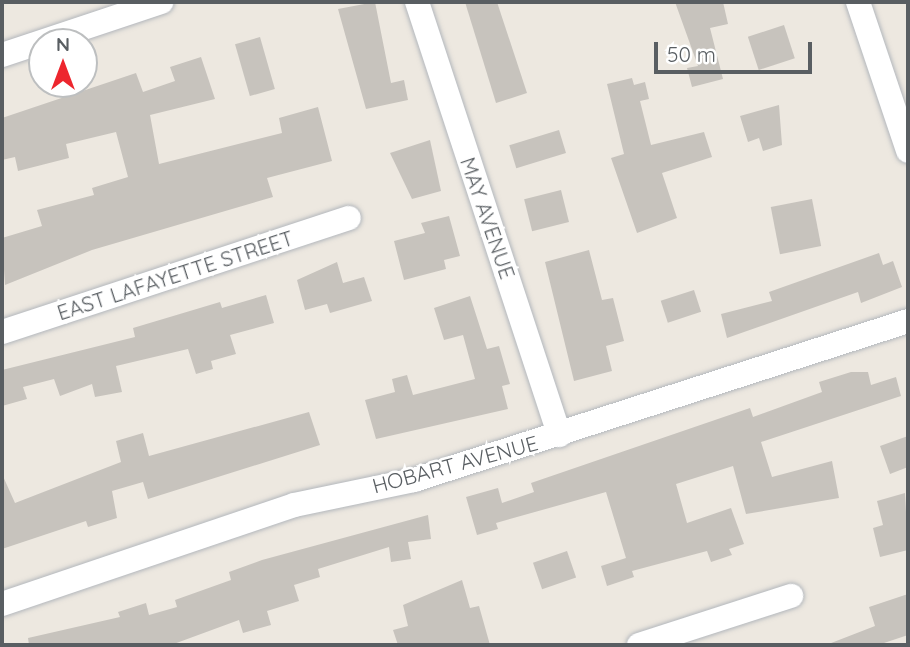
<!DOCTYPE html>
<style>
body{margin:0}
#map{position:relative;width:910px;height:647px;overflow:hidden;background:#ede8e0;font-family:Quicksand,sans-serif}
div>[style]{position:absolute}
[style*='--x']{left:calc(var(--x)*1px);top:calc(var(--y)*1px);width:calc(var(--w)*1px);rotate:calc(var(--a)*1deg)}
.building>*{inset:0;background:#c7c3bd;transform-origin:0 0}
.roads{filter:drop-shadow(0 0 2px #b3b7bc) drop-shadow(0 0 2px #b3b7bc)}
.street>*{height:24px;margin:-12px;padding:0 12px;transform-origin:12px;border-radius:12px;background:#fff}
span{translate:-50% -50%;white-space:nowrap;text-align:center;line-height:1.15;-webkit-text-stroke:5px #fff;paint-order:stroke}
.street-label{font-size:21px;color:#595e62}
.frame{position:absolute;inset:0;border:4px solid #595e62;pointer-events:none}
.north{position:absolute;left:28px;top:28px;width:70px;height:70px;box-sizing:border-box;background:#fff;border:2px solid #bdbfc0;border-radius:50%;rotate:0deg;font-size:19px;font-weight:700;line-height:28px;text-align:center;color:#595e62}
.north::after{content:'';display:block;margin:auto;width:24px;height:32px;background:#ed262e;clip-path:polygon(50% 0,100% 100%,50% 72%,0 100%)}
.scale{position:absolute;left:654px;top:42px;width:158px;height:32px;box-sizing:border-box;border:4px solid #595e62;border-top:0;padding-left:9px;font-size:21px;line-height:24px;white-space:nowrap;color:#595e62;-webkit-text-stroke:5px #fff;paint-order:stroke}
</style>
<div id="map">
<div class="building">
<i style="clip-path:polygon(375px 2px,391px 83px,404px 80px,408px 100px,366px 109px,338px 9px)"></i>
<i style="clip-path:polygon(465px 2px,497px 2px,527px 93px,496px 103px)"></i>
<i style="clip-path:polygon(675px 2px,723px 2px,728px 24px,710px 28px,723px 79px,692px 87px,687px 68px,698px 66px)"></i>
<i style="left:784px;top:25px;width:35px;height:38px;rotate:72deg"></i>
<i style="left:260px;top:37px;width:54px;height:26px;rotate:74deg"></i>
<i style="clip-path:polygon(201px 57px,215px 99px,150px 115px,159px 164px,282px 133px,279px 118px,318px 107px,332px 161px,267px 178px,273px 197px,92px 250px,5px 285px,2px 238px,42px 226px,37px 210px,94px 195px,92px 188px,128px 177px,116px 132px,66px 144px,69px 158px,18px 171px,15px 157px,2px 160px,2px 118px,136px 73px,143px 92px,175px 81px,170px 67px)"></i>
<i style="clip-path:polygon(632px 78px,634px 85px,645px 82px,649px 99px,640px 101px,651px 145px,704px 132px,712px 157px,662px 173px,677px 218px,637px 233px,611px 158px,624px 154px,607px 84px)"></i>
<i style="clip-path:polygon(779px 105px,782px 145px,763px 151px,759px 138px,748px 142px,740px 116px)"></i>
<i style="left:559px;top:130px;width:24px;height:52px;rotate:73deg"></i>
<i style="clip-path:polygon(430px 140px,441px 191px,412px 199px,390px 153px)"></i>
<i style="left:561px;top:190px;width:33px;height:38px;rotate:76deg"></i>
<i style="left:812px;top:199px;width:48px;height:42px;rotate:79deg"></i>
<i style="clip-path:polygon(449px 216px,460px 256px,444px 260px,446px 269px,404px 280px,394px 241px,425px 233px,421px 223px)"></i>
<i style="clip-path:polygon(589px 250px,602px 300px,613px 298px,624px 341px,606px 346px,612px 371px,574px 381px,545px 262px)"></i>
<i style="clip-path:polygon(879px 253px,883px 265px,893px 261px,902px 287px,861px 303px,858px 292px,727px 338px,721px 314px,772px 301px,769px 292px)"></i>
<i style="clip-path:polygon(337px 262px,343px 283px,364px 277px,372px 301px,330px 313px,327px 304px,305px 310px,297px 280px)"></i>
<i style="left:694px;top:290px;width:23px;height:35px;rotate:72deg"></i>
<i style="clip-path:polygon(266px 295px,274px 323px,230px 335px,236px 354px,211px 361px,213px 369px,196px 374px,188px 349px,116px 366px,122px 392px,95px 397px,92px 384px,60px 396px,54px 379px,23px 387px,27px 399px,2px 406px,2px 370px,135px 337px,133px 328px,220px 302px,222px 308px)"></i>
<i style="clip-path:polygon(470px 296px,487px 349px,499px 346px,510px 384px,502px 386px,508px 409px,376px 439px,365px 400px,395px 392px,392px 379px,407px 375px,413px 395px,475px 379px,463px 335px,444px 340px,434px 308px)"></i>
<i style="clip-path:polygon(851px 372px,868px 372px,871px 385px,896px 377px,901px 396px,761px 442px,772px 477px,832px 461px,839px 498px,746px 514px,733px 466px,676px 484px,687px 523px,731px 508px,744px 544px,729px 549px,732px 555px,711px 562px,707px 551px,632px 571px,634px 577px,607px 586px,601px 566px,626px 558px,606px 492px,496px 523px,498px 529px,477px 535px,466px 497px,498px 488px,502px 503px,534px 492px,531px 483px,750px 408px,753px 417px,822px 392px,819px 382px)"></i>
<i style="clip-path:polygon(309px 412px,320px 445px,148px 499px,143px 482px,112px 491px,117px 518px,88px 527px,86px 521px,2px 549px,2px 474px,15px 503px,121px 462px,116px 441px,143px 433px,149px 456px)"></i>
<i style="clip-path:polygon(908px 436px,908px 467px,890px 474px,880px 446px)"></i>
<i style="clip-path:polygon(905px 493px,908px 550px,880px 557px,873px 528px,883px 525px,877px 501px)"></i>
<i style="clip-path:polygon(428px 515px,431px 539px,408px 542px,411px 559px,391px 562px,389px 547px,318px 569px,320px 577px,294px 585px,299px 601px,267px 611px,271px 625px,243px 633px,239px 620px,171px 645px,29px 645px,28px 638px,120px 617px,118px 612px,146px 603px,149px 615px,177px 607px,175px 600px,231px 580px,229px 572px,262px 560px)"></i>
<i style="left:567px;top:551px;width:28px;height:36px;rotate:71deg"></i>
<i style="clip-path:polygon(462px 580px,470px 608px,479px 606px,490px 645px,398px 645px,393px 630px,408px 626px,403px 605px)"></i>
<i style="clip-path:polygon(908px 594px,908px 635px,878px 645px,826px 645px,875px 626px,869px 607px)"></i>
</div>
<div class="roads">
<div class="street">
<i style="--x:417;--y:2;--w:456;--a:71.8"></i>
<i style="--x:858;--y:2;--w:157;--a:71.4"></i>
<i style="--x:2;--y:55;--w:168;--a:-18.4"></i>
<i style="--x:2;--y:332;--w:365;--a:-18.2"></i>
<i style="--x:2;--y:604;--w:308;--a:-18.7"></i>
<i style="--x:294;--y:505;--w:123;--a:-11.8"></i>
<i style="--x:414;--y:480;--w:519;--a:-17.84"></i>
<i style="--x:639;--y:645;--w:160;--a:-17.9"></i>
</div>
</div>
<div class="street-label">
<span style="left:488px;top:218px;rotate:71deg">MAY AVENUE</span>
<span style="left:175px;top:275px;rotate:-18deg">EAST LAFAYETTE STREET</span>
<span style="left:455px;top:464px;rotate:-15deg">HOBART AVENUE</span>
</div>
<div class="frame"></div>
<div class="north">N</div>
<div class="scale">50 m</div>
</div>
